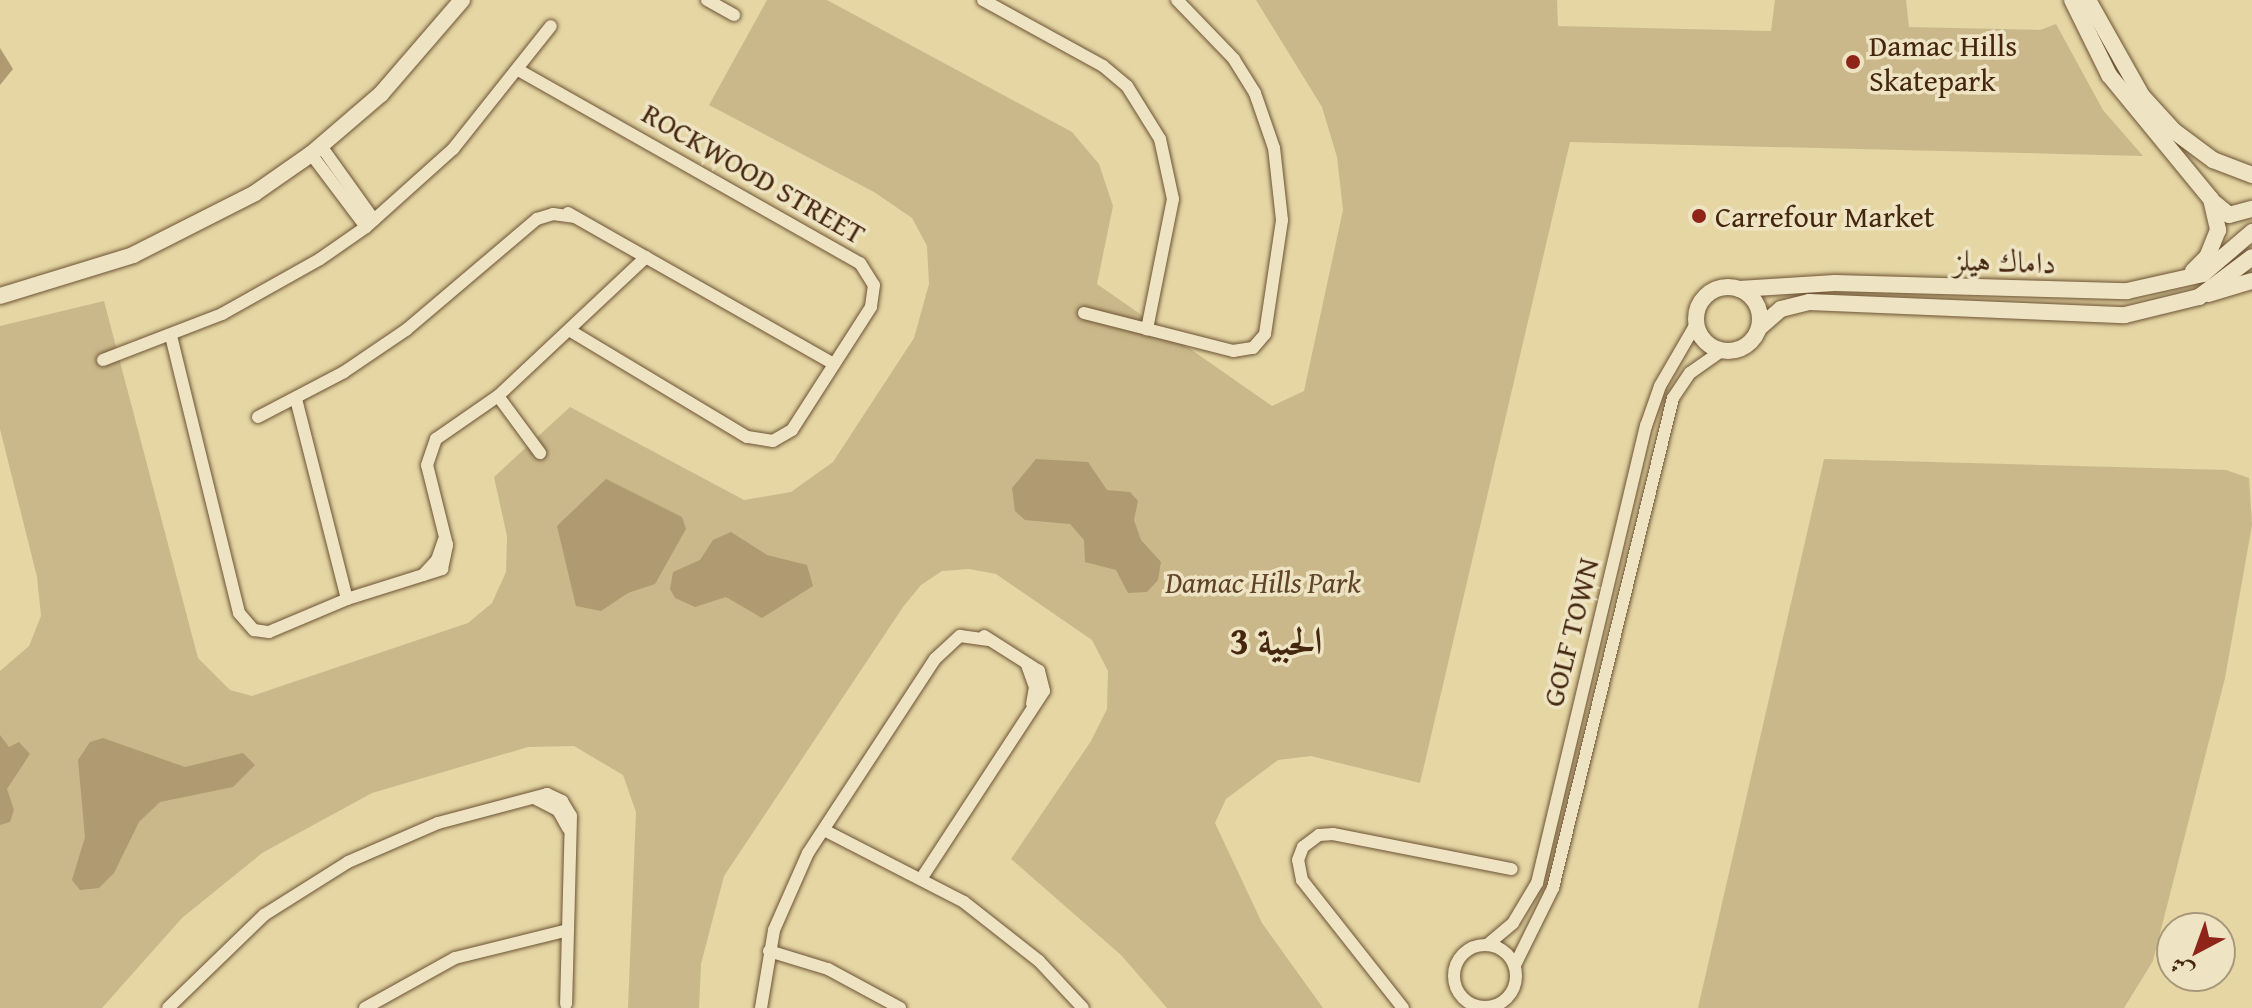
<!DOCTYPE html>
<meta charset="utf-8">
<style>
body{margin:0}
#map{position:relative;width:2252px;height:1008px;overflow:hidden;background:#e5d6a4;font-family:"Gentium Book Plus",Amiri,serif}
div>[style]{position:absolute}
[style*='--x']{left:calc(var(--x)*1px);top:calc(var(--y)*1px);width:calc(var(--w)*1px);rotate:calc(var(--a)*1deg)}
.green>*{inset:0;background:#cab88a}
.water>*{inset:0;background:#af9a71}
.roads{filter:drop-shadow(0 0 2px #6d5334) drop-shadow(0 0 2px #6d5334)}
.minor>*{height:12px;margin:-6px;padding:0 6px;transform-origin:6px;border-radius:6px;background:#eee4c4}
.minor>.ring{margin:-6px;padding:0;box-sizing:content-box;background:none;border:12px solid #eee4c4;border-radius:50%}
.tertiary>*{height:16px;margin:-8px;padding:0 8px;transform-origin:8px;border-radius:8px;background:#eee4c4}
.tertiary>.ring{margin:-8px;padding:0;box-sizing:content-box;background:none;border:16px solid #eee4c4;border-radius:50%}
.dots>*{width:22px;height:22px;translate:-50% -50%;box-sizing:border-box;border:4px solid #eee4c4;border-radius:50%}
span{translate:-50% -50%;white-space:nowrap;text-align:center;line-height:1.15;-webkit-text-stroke:7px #eee4c4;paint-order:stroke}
.poi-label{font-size:30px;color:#45270e}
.left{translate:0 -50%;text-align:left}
.street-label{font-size:30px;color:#45270e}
.park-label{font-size:30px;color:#604427;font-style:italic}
.district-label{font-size:38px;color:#45270e;font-weight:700}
.north{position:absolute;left:2156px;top:912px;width:80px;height:80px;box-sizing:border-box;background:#eee4c4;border:2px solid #aa987b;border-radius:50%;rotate:221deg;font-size:22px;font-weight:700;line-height:32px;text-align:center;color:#45270e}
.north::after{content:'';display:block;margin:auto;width:28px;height:36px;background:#8f2418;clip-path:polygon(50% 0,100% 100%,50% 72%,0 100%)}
</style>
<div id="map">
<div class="green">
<i style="clip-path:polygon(767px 0,827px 0,1072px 132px,1099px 164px,1113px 206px,1097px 284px,1272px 406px,1304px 391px,1343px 210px,1337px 157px,1322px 107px,1256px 0,1557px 0,1558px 26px,1771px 31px,1775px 0,1906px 0,1909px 27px,2040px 30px,2056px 24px,2103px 110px,2143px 156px,1570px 142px,1420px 783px,1311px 756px,1278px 760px,1226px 799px,1215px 823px,1262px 923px,1323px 1008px,1167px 1008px,1121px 955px,1011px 859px,1091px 741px,1107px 709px,1108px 671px,1092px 640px,996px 574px,969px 569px,942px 571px,921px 585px,903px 607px,724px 876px,701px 964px,699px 1008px,628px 1008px,636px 812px,623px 775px,574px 746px,528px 747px,372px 793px,262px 853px,182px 918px,102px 1008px,0 1008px,0 671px,29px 646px,41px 616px,37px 577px,0 429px,0 326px,104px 301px,198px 658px,230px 690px,252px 696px,468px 623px,492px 603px,506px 572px,507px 536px,494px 477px,570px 407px,744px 500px,791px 492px,833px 462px,914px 338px,929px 284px,927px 246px,912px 218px,874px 192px,709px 105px)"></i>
<i style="clip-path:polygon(1824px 459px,2226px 470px,2249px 478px,2252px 525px,2225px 678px,2153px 961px,2124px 1008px,1698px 1008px)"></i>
</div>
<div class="water">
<i style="clip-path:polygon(0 48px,13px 69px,0 85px)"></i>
<i style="clip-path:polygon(1036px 459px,1088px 462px,1107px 490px,1130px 492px,1138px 501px,1134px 520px,1141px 540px,1161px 562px,1158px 580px,1147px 592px,1128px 593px,1116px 570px,1085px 562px,1084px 540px,1070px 524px,1025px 520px,1015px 511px,1012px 488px)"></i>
<i style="clip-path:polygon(606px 479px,682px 517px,686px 529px,655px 584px,628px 593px,601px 611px,576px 606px,557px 526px)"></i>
<i style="clip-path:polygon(731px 532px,767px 555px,807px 565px,813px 586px,762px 618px,726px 597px,695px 607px,675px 598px,670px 589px,673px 572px,700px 560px,713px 540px)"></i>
<i style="clip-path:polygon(0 735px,9px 747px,19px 742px,30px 754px,7px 789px,14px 810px,10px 822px,0 825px)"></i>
<i style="clip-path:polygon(103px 738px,185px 767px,243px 753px,255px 765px,233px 787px,160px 802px,139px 822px,114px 873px,99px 888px,80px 890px,72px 880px,85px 837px,78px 760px,90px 742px)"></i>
</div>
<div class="roads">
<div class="minor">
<i style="--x:707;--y:0;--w:31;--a:29"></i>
<i style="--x:983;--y:0;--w:137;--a:28.8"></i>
<i style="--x:1103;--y:66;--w:31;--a:40"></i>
<i style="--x:1127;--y:86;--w:62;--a:58.1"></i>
<i style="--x:1160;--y:139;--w:61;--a:77.8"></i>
<i style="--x:1173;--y:199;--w:133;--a:101.3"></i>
<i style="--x:520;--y:71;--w:390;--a:29.5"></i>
<i style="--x:860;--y:263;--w:26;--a:58"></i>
<i style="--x:874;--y:285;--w:22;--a:98"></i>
<i style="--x:871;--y:307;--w:146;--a:122.7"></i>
<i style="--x:792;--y:430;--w:22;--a:150"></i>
<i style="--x:773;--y:441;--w:26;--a:-171"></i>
<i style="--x:747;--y:437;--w:204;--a:-149"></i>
<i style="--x:321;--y:146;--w:91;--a:54.4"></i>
<i style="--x:311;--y:154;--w:91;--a:53"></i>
<i style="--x:568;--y:213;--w:306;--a:29.6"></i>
<i style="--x:1084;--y:313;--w:154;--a:14.3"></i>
<i style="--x:1233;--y:351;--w:20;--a:-9"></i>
<i style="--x:1253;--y:348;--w:18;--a:-49"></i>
<i style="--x:1265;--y:334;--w:115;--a:-81.5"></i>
<i style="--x:1282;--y:220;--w:72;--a:-96.3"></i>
<i style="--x:1274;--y:148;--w:58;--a:-109.1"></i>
<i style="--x:1255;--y:93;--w:40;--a:-122"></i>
<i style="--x:1234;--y:59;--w:82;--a:-134"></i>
<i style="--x:171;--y:336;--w:285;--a:76.2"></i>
<i style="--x:239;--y:613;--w:23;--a:49"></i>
<i style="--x:254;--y:630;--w:15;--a:8"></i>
<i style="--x:269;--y:632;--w:85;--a:-22.9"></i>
<i style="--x:347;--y:599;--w:100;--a:-17.5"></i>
<i style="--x:442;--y:569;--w:25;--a:-78"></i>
<i style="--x:447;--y:545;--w:82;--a:-104"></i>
<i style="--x:427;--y:465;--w:28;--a:-71"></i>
<i style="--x:436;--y:439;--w:75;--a:-34.7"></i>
<i style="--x:498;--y:396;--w:203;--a:-43.2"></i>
<i style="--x:103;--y:360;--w:128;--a:-21.1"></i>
<i style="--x:222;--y:314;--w:112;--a:-29.3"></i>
<i style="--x:320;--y:259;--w:56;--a:-34.8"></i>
<i style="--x:366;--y:227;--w:117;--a:-41.9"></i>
<i style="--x:453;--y:149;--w:157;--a:-51.5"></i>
<i style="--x:498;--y:396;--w:71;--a:53.6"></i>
<i style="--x:296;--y:399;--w:206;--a:75.7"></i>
<i style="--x:258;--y:417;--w:97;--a:-27.6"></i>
<i style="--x:344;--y:372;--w:75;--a:-34.1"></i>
<i style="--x:406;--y:330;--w:172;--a:-40.3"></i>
<i style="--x:537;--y:219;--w:17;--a:-17"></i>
<i style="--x:553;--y:214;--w:21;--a:8"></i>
<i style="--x:423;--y:575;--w:21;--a:-47"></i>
<i style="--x:437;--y:560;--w:21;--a:-71"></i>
<i style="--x:1027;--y:665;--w:23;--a:70"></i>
<i style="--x:1035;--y:687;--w:17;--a:100"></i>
<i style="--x:536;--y:799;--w:25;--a:27"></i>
<i style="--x:558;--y:810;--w:21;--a:61"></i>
<i style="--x:824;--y:830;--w:157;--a:27.2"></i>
<i style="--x:964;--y:902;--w:95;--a:38.2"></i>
<i style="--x:1039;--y:961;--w:64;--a:46.9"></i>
<i style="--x:923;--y:876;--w:221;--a:-56.8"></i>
<i style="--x:1044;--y:691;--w:21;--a:-104"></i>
<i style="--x:1039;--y:671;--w:65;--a:-147.5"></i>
<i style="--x:1487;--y:945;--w:34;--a:-40"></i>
<i style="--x:1513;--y:923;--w:47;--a:-59"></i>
<i style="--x:1537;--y:883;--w:470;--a:-76.6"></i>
<i style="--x:1646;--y:426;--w:42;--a:-70.7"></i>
<i style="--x:1660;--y:386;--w:72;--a:-59.9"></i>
<i class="ring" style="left:1454px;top:945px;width:50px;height:50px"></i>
<i style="--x:769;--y:951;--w:62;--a:17"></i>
<i style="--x:828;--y:969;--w:82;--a:28.4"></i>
<i style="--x:1515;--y:965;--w:86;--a:-63.7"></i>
<i style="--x:1553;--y:888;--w:504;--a:-76.24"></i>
<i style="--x:1673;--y:398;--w:30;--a:-56"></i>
<i style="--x:1690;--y:373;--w:38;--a:-35"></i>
<i style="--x:168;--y:1008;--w:134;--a:-44.1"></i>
<i style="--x:264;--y:915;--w:99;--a:-32.2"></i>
<i style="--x:348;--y:862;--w:98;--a:-23.4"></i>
<i style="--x:438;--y:823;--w:113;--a:-14.9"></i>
<i style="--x:547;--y:794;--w:17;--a:25"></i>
<i style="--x:562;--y:801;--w:17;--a:59"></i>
<i style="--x:571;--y:816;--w:188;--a:91.5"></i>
<i style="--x:365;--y:1008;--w:103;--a:-29.1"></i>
<i style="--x:455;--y:958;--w:112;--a:-13.9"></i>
<i style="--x:761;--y:1008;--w:79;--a:-80.5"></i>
<i style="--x:774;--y:930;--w:84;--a:-66.2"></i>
<i style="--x:808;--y:853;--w:232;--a:-56.8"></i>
<i style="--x:935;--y:659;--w:34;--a:-43"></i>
<i style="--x:960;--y:636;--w:29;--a:8"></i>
<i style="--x:1403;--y:1008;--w:163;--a:-128.3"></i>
<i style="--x:1302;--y:880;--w:20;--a:-101"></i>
<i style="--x:1298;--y:860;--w:14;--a:-69"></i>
<i style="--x:1303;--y:847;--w:20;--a:-37"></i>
<i style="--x:1319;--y:835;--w:14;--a:-4"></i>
<i style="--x:1333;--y:834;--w:182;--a:11.1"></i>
</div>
<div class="tertiary">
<i style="--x:2072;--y:0;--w:84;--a:63.7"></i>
<i style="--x:2109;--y:75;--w:161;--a:50.6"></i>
<i style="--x:2211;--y:199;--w:32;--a:77"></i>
<i style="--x:2218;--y:230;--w:29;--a:112"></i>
<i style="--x:2207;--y:257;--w:20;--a:135"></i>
<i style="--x:2088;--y:0;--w:110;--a:60.6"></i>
<i style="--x:2142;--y:96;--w:47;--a:47.6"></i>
<i style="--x:2174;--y:131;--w:49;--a:36.6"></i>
<i style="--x:2213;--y:160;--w:42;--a:21"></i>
<i style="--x:2212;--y:201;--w:22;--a:39"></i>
<i style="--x:2229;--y:215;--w:24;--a:-15"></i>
<i class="ring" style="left:1696px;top:287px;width:48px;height:48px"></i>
<i style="--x:1739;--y:289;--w:96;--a:-3.6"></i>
<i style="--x:1835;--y:283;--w:292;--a:1.6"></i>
<i style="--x:2127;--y:291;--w:78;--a:-12.6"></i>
<i style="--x:2203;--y:274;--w:65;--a:-40.6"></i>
<i style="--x:2208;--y:294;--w:46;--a:-16.5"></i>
<i style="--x:0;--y:296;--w:139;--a:-17.1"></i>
<i style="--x:133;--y:255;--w:137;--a:-26.9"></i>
<i style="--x:255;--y:193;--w:68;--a:-34.9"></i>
<i style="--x:311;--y:154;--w:92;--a:-40.6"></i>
<i style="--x:381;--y:94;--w:124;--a:-49.2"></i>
<i style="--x:1759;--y:328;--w:29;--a:-41"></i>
<i style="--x:1781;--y:309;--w:29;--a:-14"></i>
<i style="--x:1809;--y:302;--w:316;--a:2.4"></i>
<i style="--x:2125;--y:315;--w:76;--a:-13.7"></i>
<i style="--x:2199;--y:297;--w:66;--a:-37"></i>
</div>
</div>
<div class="dots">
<i style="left:1853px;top:62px;background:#8f2418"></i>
<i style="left:1699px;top:216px;background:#8f2418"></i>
</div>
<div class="poi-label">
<span class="left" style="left:1869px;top:62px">Damac Hills<br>Skatepark</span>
<span class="left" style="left:1715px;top:216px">Carrefour Market</span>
</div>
<div class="street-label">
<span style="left:754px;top:173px;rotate:30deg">ROCKWOOD STREET</span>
<span style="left:2005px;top:261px;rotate:2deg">داماك هيلز</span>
<span style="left:1570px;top:632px;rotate:-76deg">GOLF TOWN</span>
</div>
<div class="park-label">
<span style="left:1263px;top:582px">Damac Hills Park</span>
</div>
<div class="district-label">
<span style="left:1276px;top:641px">الحبية 3</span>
</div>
<div class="north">ش</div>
</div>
